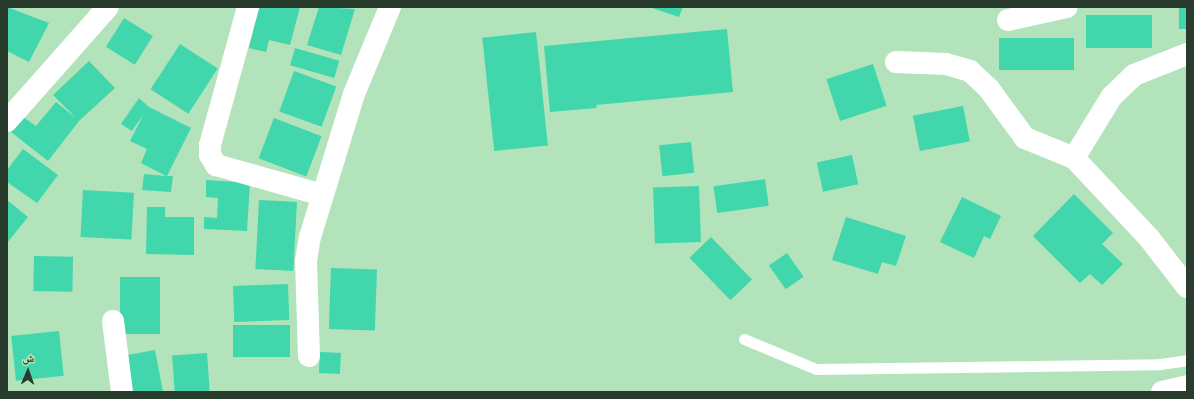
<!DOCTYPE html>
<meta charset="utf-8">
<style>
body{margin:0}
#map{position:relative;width:1194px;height:399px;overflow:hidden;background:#b2e3ba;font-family:"Fira Sans","Noto Naskh Arabic",sans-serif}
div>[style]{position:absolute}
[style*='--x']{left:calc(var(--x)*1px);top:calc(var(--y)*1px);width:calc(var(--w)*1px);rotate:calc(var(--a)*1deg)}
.building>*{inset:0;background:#42d6ac;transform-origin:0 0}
.service>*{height:11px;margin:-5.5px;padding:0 5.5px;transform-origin:5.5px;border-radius:5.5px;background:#fff}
.minor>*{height:22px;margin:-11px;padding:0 11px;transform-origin:11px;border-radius:11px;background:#fff}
span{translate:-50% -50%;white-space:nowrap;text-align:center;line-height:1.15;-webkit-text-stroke:3px #b2e3ba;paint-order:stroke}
.frame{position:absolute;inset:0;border:8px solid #283b2c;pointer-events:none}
.north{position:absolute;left:8px;top:351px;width:40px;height:40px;-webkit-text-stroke:3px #b2e3ba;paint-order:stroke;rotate:2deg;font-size:11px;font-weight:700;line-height:16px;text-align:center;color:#283b2c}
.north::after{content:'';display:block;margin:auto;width:14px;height:18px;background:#283b2c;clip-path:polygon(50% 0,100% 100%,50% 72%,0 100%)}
</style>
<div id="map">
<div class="building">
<i style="clip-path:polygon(7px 7px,49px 23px,29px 62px,7px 51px)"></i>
<i style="clip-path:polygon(259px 7px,300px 7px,290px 45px,269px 40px,266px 52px,249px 48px)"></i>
<i style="clip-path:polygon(319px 7px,355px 9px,341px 55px,307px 45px)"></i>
<i style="clip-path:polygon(649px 7px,683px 7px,679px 17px)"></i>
<i style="left:1179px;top:7px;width:8px;height:22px"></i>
<i style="left:1086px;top:15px;width:66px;height:33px"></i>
<i style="left:124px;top:18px;width:34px;height:34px;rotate:32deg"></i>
<i style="clip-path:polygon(727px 29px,733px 92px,596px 105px,597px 108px,550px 112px,544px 46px)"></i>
<i style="left:536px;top:32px;width:114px;height:54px;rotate:84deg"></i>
<i style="left:999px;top:38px;width:75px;height:32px"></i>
<i style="left:180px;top:44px;width:45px;height:54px;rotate:33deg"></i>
<i style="left:295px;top:48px;width:46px;height:18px;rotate:16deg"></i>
<i style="clip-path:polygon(89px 61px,115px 88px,79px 121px,48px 161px,11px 132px,23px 117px,36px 126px,56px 102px,76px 118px,53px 95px)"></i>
<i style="left:873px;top:64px;width:44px;height:49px;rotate:72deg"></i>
<i style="left:294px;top:71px;width:45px;height:43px;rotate:20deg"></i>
<i style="clip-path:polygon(139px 98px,149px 107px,191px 128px,167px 176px,173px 176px,171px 192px,142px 190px,144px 174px,166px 176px,141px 163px,147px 149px,130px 141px,143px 115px,132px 131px,121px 124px)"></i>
<i style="left:963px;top:106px;width:36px;height:51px;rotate:79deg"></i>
<i style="left:274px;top:118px;width:51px;height:43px;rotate:21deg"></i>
<i style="left:691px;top:142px;width:31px;height:32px;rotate:84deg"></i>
<i style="clip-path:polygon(23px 149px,58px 175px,37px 203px,7px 182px,7px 170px)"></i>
<i style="left:852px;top:155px;width:30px;height:36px;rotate:78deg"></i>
<i style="left:765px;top:179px;width:27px;height:52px;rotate:82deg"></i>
<i style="clip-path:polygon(206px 180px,250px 183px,247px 231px,204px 229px,204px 217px,217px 218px,218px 198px,206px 197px)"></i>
<i style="left:699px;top:186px;width:56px;height:46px;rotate:88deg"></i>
<i style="left:83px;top:190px;width:51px;height:47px;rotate:3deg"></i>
<i style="clip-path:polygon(1074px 194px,1113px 233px,1102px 244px,1123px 264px,1102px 285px,1090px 274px,1080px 283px,1033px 236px)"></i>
<i style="clip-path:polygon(962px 197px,1001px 216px,990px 239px,984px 236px,974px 258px,940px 242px)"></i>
<i style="clip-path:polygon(7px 200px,28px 217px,7px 243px)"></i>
<i style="left:259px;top:200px;width:38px;height:69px;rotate:3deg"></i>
<i style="clip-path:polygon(147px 207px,165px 207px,165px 217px,194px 217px,194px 255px,146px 254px)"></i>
<i style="clip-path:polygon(846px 217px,906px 236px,896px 266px,882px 262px,878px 274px,832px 260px)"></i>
<i style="left:711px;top:237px;width:59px;height:30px;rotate:46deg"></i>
<i style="left:787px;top:253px;width:29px;height:22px;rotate:55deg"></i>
<i style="left:34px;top:256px;width:39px;height:35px;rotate:1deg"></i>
<i style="left:331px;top:268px;width:46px;height:61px;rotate:2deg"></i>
<i style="left:160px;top:277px;width:57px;height:40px;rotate:90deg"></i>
<i style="left:288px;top:284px;width:36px;height:55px;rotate:88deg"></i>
<i style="left:290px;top:325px;width:32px;height:57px;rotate:90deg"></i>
<i style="left:59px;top:331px;width:45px;height:48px;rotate:84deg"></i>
<i style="clip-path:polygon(155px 350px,163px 392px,129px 392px,122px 356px)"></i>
<i style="left:320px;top:352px;width:21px;height:21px;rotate:3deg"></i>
<i style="left:207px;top:353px;width:39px;height:35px;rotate:86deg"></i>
</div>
<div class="service">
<i style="--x:744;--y:339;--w:78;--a:22.6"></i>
<i style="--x:816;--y:369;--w:344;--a:-0.8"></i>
<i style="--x:1160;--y:364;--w:27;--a:-8"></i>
</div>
<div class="minor">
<i style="--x:248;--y:7;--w:143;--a:105.4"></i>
<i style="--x:210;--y:145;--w:10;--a:90"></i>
<i style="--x:210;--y:155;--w:12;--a:59"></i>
<i style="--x:216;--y:165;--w:111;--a:15.7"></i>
<i style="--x:1008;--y:20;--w:60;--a:-12.4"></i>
<i style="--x:1187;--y:54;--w:57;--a:158.4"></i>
<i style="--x:1134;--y:75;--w:30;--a:136"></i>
<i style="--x:1112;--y:96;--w:73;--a:121.5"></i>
<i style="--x:1074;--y:158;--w:110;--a:46.8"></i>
<i style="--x:1149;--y:238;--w:62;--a:52.2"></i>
<i style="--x:896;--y:62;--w:50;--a:2.3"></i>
<i style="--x:946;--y:64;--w:25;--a:16"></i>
<i style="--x:970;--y:71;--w:26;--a:43"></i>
<i style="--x:989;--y:89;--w:61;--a:53.7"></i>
<i style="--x:1025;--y:138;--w:53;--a:22.2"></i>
<i style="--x:7;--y:121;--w:152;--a:-48.5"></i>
<i style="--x:113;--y:321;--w:72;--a:82.8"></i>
<i style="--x:309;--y:356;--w:95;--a:-91.8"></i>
<i style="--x:306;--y:261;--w:24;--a:-81"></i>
<i style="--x:310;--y:237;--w:150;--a:-72.9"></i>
<i style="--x:354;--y:94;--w:94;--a:-67.5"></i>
<i style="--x:1162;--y:392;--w:26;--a:-13"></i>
</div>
<div class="frame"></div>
<div class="north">ش</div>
</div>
